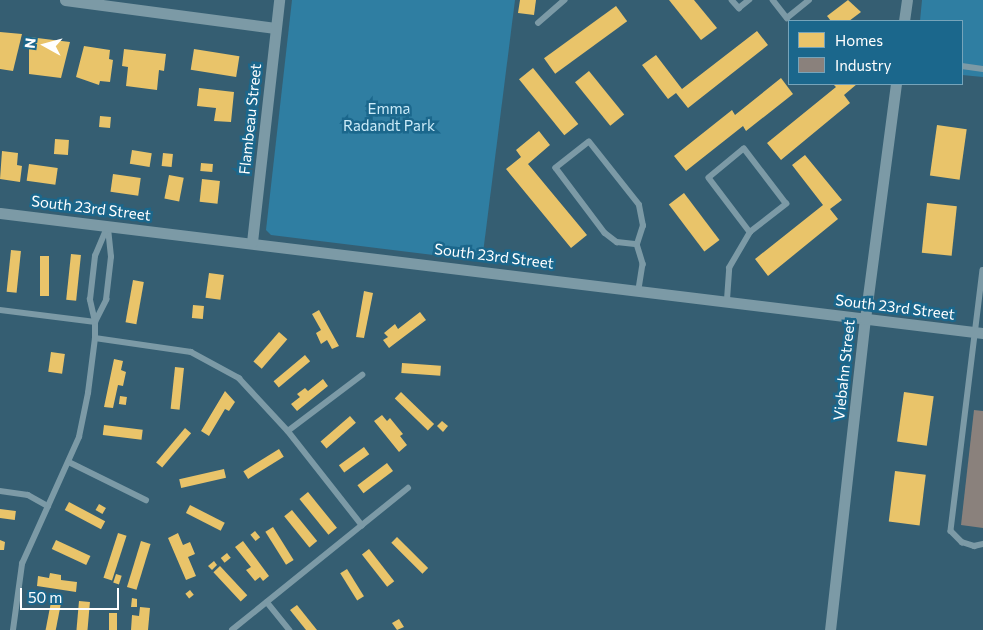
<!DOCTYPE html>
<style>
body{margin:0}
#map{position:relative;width:983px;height:630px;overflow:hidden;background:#355e72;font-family:Commissioner,sans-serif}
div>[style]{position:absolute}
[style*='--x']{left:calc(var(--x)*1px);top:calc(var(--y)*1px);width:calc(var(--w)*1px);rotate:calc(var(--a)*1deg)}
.green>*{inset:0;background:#2f7ea2}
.homes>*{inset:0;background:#e9c46a;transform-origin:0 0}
.industry>*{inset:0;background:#8a817c}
.lane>*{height:5.5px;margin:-2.75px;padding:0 2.75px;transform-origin:2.75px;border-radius:2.75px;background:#7c9aa6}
.street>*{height:11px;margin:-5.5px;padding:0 5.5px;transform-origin:5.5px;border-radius:5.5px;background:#7c9aa6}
span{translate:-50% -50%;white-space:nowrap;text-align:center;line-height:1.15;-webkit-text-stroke:5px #1b678c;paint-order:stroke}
.park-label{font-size:15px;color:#cdecf9}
.street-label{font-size:15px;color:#fff}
.legend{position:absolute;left:788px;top:20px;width:175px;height:65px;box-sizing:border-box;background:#1b678c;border:1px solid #76a4ba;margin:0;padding:6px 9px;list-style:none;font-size:15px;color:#fff}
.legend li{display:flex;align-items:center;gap:10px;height:25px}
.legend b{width:25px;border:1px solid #76a4ba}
.north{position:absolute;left:20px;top:20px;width:50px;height:50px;-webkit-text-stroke:4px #1b678c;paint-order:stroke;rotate:277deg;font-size:14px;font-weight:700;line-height:20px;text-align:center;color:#fff}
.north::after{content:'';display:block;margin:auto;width:18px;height:22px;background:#fff;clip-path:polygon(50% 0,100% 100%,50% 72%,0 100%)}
.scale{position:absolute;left:20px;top:588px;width:99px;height:22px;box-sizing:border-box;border:2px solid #fff;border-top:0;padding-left:6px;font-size:15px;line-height:18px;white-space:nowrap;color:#fff;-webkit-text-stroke:4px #1b678c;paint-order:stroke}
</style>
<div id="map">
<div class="green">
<i style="clip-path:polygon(292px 0,515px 0,482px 261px,271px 235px,266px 230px)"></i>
<i style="clip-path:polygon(922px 0,983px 0,983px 77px,962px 75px,962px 21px,920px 21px)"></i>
</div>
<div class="homes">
<i style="clip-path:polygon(520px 0,536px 0,534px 15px,518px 13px)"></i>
<i style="clip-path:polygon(669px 0,694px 0,717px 28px,701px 40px)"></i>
<i style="clip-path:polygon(848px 0,861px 12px,849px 21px,831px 21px,827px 16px)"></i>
<i style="left:616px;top:6px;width:19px;height:89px;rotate:54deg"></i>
<i style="clip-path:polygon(757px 31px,768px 45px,688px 108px,676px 93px,668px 99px,642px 65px,656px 55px,682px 89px)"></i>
<i style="clip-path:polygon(0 32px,22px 34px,13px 71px,0 69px)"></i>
<i style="clip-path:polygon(29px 37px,70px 42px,61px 78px,29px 74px)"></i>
<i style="clip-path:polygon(84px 46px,110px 50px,109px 59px,113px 60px,110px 82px,100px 81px,99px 85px,76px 77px)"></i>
<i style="clip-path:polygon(124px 49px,166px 54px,164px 71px,159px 70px,157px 90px,126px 86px,128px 67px,122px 66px)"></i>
<i style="left:194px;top:49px;width:46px;height:21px;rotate:9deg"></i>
<i style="left:533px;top:68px;width:72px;height:18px;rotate:51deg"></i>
<i style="left:589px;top:71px;width:56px;height:18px;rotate:51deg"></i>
<i style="clip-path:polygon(781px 78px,793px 94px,746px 131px,743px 126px,686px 171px,674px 156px,732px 110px,735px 115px)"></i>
<i style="clip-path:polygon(833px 84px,857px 84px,844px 95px,850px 103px,781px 160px,767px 143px,836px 87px)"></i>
<i style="clip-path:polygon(199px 88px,234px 92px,231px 122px,214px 121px,216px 108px,197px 106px)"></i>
<i style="left:100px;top:116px;width:11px;height:11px;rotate:5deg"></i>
<i style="left:937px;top:125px;width:30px;height:51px;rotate:8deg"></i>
<i style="clip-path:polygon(539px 131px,550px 145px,528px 164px,587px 235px,571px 248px,506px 169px,521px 157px,516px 150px)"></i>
<i style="left:55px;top:139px;width:14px;height:15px;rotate:4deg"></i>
<i style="left:132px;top:150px;width:20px;height:14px;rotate:9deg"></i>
<i style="clip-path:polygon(2px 151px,18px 153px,17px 165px,22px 166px,20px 182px,0 179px)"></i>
<i style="left:163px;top:153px;width:10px;height:13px;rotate:6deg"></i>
<i style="clip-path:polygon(805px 155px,842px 200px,830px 209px,838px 219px,768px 276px,755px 259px,823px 205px,792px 165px)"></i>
<i style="left:201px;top:163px;width:12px;height:8px;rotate:5deg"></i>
<i style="left:29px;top:164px;width:29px;height:17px;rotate:8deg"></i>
<i style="left:113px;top:174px;width:28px;height:18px;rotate:8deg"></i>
<i style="left:169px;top:175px;width:15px;height:24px;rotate:11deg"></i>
<i style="left:202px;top:179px;width:18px;height:23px;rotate:6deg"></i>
<i style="left:684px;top:193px;width:59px;height:19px;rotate:53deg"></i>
<i style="left:927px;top:203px;width:30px;height:50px;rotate:6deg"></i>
<i style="left:11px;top:250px;width:10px;height:42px;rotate:6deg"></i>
<i style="left:71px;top:254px;width:10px;height:46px;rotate:6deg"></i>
<i style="left:40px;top:256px;width:9px;height:40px"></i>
<i style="left:209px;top:273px;width:15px;height:25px;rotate:8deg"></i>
<i style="left:133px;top:280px;width:11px;height:43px;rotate:10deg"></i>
<i style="clip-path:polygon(364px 291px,373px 293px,364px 338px,356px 337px)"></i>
<i style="left:193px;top:305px;width:11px;height:13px;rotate:5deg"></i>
<i style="clip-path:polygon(319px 310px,339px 346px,332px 349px,327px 340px,321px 344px,316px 333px,321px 330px,312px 314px)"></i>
<i style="clip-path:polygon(420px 312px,426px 320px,389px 348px,383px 340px,388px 337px,384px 333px,395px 324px,398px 329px)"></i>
<i style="left:279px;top:332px;width:11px;height:39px;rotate:41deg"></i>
<i style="left:51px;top:352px;width:14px;height:20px;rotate:8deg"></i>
<i style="left:305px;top:355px;width:8px;height:41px;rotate:50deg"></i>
<i style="clip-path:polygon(114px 359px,123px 361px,121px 370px,126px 372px,123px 386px,118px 385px,113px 408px,104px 407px)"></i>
<i style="left:402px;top:363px;width:39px;height:10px;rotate:4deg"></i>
<i style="left:175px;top:367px;width:9px;height:42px;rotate:6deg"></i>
<i style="clip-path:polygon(323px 379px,328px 386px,297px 411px,291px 404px,300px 397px,297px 394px,305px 388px,308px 391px)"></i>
<i style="clip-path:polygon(225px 391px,235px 402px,229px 411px,225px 409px,209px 436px,201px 431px)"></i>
<i style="left:401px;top:392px;width:46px;height:9px;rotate:44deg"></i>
<i style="left:904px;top:392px;width:30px;height:50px;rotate:8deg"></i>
<i style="left:120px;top:396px;width:7px;height:8px;rotate:8deg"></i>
<i style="clip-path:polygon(382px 415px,387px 421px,390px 418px,403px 434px,400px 436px,407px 445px,399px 452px,374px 421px)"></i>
<i style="left:350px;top:416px;width:9px;height:39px;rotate:49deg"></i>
<i style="clip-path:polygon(442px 421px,448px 426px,443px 432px,437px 426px)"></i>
<i style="left:104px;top:425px;width:39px;height:10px;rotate:7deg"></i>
<i style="left:185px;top:428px;width:8px;height:45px;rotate:40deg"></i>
<i style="left:364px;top:447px;width:9px;height:31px;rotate:54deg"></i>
<i style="left:279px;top:449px;width:9px;height:42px;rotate:58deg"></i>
<i style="left:387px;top:463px;width:10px;height:37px;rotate:53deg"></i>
<i style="left:224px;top:469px;width:9px;height:46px;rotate:77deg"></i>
<i style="left:895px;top:471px;width:31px;height:51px;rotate:7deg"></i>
<i style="left:308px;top:492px;width:46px;height:11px;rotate:51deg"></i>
<i style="left:69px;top:502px;width:41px;height:9px;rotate:28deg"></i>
<i style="left:99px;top:504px;width:8px;height:7px;rotate:30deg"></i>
<i style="left:190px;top:505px;width:39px;height:9px;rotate:27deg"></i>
<i style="left:0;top:509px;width:16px;height:9px;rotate:7deg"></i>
<i style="left:292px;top:510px;width:40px;height:10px;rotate:51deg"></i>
<i style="left:273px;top:527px;width:39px;height:9px;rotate:58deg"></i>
<i style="left:255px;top:531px;width:8px;height:6px;rotate:50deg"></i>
<i style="left:118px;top:533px;width:9px;height:47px;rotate:18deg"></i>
<i style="clip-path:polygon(178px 533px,183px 545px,190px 542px,195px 554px,188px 557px,196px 576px,186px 580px,168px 538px)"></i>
<i style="left:397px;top:537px;width:44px;height:8px;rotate:45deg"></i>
<i style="clip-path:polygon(0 540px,5px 542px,4px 550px,0 550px)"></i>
<i style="left:56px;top:540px;width:38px;height:10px;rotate:25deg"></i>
<i style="left:141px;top:541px;width:10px;height:48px;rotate:17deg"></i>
<i style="clip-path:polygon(243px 541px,269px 576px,263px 581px,260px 577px,255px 581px,246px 570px,251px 567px,235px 547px)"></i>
<i style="left:369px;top:549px;width:41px;height:9px;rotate:52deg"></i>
<i style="left:227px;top:553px;width:6px;height:8px;rotate:51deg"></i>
<i style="clip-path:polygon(214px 561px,217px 565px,212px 570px,208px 566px)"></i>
<i style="left:220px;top:566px;width:40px;height:9px;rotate:47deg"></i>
<i style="left:347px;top:569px;width:32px;height:8px;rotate:58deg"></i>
<i style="clip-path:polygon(50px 573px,61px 575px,61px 580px,77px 582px,76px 592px,37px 586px,38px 576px,49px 578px)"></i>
<i style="left:116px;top:574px;width:6px;height:9px;rotate:18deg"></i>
<i style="left:190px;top:590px;width:6px;height:6px;rotate:51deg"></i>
<i style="left:52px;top:597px;width:10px;height:34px;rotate:11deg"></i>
<i style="clip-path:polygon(132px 598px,137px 599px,137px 607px,131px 607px)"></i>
<i style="left:79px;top:601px;width:11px;height:29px;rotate:5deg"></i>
<i style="clip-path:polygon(297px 605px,317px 630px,306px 630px,290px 610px)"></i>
<i style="clip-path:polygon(140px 607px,150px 608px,148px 630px,131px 630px,132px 615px,139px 616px)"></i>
<i style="left:109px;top:613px;width:8px;height:17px"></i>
<i style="clip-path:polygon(399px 619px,404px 627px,397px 630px,392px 623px)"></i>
</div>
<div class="industry">
<i style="clip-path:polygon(974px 410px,983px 411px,983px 528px,961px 525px)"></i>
</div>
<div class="lane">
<i style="--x:732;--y:0;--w:11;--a:49"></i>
<i style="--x:739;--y:8;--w:13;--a:-39"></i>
<i style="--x:773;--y:0;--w:23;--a:52"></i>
<i style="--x:787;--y:18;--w:28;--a:-39"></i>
<i style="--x:538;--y:23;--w:35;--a:-41"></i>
<i style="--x:962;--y:66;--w:21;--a:8"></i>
<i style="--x:637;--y:244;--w:19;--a:-72"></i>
<i style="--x:643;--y:226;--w:21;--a:-101"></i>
<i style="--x:639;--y:205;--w:80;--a:-128.4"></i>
<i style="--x:589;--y:142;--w:42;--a:141.8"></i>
<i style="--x:556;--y:168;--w:81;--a:53"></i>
<i style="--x:605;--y:233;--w:15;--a:37"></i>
<i style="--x:617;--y:242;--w:20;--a:6"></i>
<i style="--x:637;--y:244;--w:21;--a:73"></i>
<i style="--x:643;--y:264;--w:25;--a:99"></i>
<i style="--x:983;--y:270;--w:263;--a:97"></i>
<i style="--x:951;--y:531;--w:16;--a:45"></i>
<i style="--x:962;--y:542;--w:13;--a:18"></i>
<i style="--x:974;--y:546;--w:9;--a:-13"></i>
<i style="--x:727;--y:300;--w:32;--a:-86"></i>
<i style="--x:729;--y:268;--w:42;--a:-59.7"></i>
<i style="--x:750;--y:232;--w:46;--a:-37.9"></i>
<i style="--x:786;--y:204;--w:69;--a:-127.4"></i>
<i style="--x:744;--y:149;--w:45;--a:140.4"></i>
<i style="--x:709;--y:178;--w:68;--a:52.8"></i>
<i style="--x:0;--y:310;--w:96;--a:7.2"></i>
<i style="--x:95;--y:322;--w:25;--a:-63"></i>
<i style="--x:106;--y:300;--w:43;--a:-83.4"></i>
<i style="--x:111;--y:257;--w:30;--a:-96"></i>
<i style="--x:95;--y:338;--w:97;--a:8.3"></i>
<i style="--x:191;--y:352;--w:55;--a:28.4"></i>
<i style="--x:239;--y:378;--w:72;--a:47.2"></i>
<i style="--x:288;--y:431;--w:120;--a:51.8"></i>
<i style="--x:288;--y:431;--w:93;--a:-37.1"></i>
<i style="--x:69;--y:462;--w:86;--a:26.3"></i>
<i style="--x:0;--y:491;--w:28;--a:8"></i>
<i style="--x:28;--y:495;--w:23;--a:29"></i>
<i style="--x:267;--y:602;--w:36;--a:51"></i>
<i style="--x:13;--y:630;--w:67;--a:-82.2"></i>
<i style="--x:22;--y:564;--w:139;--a:-65.8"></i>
<i style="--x:79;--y:437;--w:45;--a:-78.4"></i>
<i style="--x:88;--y:393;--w:55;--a:-82.7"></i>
<i style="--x:95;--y:338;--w:16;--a:-90"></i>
<i style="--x:95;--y:322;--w:23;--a:-103"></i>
<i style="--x:90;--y:300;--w:44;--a:-83.5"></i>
<i style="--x:95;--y:256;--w:33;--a:-67"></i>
<i style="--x:232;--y:630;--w:226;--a:-38.9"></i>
</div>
<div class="street">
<i style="--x:65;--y:0;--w:212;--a:7.6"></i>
<i style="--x:904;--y:21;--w:21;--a:-82"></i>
<i style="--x:0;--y:213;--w:990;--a:6.96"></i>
<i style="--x:252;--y:242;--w:244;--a:-83.6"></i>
<i style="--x:830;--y:630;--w:313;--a:-83.6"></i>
<i style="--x:865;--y:319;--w:237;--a:-82.5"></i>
</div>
<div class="park-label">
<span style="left:389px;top:117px">Emma<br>Radandt Park</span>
</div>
<div class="street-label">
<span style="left:250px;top:119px;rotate:-84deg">Flambeau Street</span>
<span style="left:91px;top:208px;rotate:7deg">South 23rd Street</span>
<span style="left:494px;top:256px;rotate:7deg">South 23rd Street</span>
<span style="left:895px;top:307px;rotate:7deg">South 23rd Street</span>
<span style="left:844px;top:370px;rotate:-84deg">Viebahn Street</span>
</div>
<ul class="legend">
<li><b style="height:14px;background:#e9c46a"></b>Homes</li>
<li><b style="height:14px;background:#8a817c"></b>Industry</li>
</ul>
<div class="north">N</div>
<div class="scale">50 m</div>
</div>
